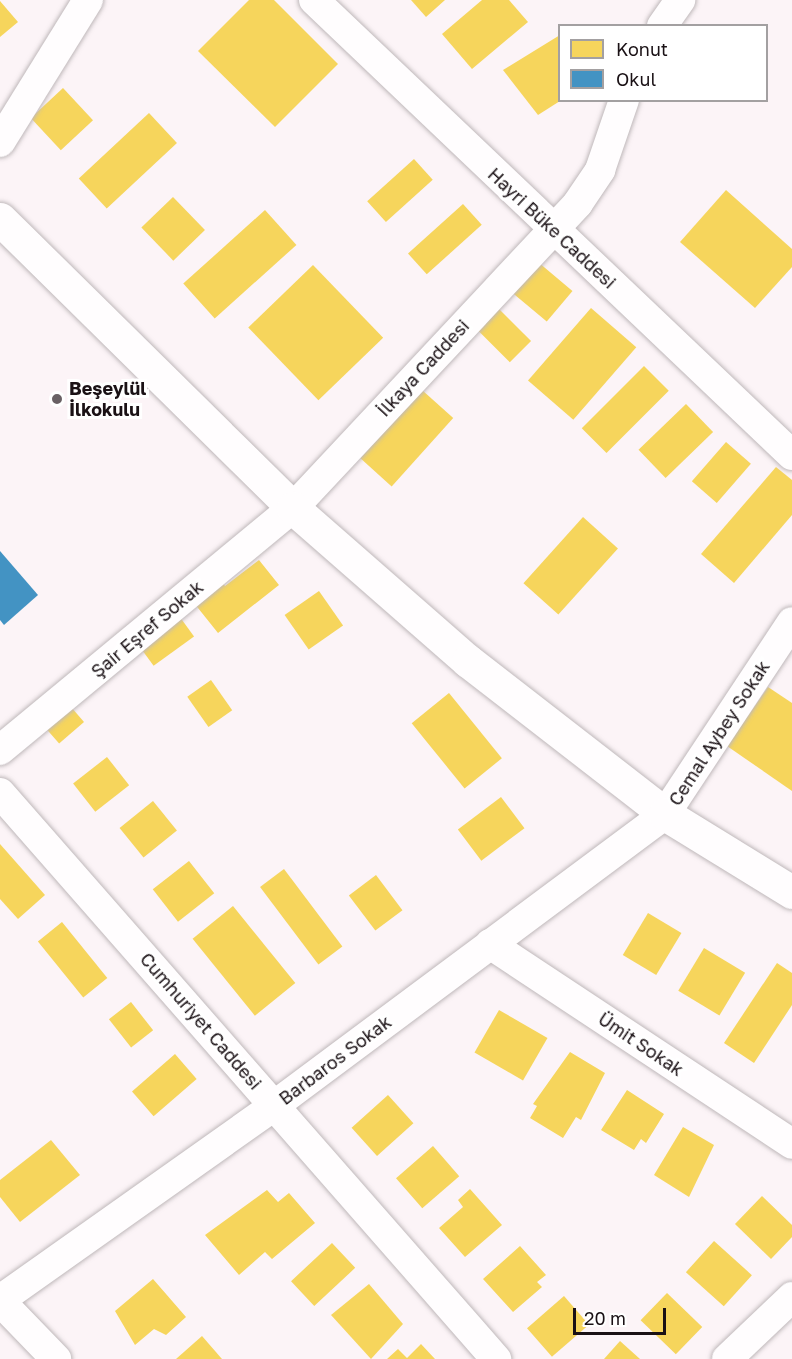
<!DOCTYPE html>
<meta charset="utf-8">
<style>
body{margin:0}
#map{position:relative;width:792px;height:1359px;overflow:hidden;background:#fcf4f7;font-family:"Golos Text",sans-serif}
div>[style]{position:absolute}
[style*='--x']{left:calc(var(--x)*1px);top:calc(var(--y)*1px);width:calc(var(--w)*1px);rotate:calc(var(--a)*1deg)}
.homes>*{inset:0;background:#f6d55c;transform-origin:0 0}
.schools>*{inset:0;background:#4393c3}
.roads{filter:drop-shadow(0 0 2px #bfb8ba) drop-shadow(0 0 2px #bfb8ba)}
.street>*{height:30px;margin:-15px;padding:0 15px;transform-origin:15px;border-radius:15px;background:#fffdfe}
.secondary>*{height:33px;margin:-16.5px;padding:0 16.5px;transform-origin:16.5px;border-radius:16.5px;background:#fffdfe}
.dots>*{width:16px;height:16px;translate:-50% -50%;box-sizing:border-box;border:3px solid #fff;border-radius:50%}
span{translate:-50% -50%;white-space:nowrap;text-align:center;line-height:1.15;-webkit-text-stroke:6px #fff;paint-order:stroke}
.street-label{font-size:18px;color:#1a1115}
.poi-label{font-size:18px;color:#1a1115;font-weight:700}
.left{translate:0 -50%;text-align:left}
.legend{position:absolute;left:558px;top:24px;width:210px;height:78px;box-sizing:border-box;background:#fff;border:2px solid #a3a0a1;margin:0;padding:8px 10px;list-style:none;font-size:18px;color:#1a1115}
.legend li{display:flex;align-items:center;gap:12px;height:30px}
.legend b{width:30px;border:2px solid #a3a0a1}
.scale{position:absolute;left:573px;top:1308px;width:93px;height:27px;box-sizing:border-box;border:3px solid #1a1115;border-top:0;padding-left:8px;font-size:18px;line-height:21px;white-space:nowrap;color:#1a1115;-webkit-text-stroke:4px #fff;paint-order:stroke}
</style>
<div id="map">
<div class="homes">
<i style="clip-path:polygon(249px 0,274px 0,338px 64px,275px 127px,198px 51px)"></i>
<i style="clip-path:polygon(411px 0,445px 0,426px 17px)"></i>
<i style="clip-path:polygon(482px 0,509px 0,528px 22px,472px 69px,442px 34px)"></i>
<i style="clip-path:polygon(0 1px,18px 22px,0 37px)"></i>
<i style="clip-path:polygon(560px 35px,560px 101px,538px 115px,503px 70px)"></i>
<i style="left:63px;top:88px;width:44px;height:44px;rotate:47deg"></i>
<i style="left:149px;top:113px;width:41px;height:96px;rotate:47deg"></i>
<i style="left:414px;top:159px;width:28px;height:63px;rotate:48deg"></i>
<i style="clip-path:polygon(726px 190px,792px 249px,792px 267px,755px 308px,680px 242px)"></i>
<i style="left:173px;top:197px;width:46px;height:44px;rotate:46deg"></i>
<i style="left:463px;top:204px;width:28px;height:74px;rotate:48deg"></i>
<i style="left:265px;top:210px;width:47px;height:110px;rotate:48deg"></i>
<i style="left:538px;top:262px;width:45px;height:40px;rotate:40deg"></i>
<i style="left:313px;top:265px;width:101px;height:90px;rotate:46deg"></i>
<i style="left:495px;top:305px;width:51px;height:30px;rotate:45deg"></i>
<i style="left:591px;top:308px;width:60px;height:96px;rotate:41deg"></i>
<i style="left:644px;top:366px;width:35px;height:88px;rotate:45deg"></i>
<i style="left:422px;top:390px;width:42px;height:92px;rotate:42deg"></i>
<i style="left:686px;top:404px;width:39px;height:66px;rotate:46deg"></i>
<i style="left:726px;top:442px;width:33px;height:52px;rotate:41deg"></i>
<i style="clip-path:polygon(776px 467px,792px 480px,792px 515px,734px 583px,701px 554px)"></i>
<i style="left:583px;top:517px;width:47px;height:89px;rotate:42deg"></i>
<i style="clip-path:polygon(259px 560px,279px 585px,218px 633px,190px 598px,217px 576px,225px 586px)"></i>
<i style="left:319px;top:591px;width:42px;height:42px;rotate:55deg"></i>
<i style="left:177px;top:613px;width:29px;height:50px;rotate:54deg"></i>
<i style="left:211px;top:680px;width:37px;height:29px;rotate:55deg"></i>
<i style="clip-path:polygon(768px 687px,792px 703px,792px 791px,727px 746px)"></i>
<i style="left:449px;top:693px;width:84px;height:48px;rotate:51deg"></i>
<i style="left:65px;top:700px;width:29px;height:33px;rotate:49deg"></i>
<i style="left:107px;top:757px;width:36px;height:43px;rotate:52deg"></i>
<i style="left:501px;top:797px;width:39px;height:54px;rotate:53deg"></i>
<i style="left:153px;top:801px;width:38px;height:43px;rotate:51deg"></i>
<i style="clip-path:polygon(0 844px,45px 895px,18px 919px,0 899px)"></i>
<i style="left:189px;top:861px;width:41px;height:46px;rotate:52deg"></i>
<i style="left:284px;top:869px;width:97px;height:30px;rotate:53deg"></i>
<i style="left:376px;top:875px;width:44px;height:34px;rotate:53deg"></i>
<i style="left:233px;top:906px;width:99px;height:52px;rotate:51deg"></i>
<i style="left:648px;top:913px;width:39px;height:49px;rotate:31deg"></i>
<i style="left:62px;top:922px;width:72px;height:31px;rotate:51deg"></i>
<i style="left:704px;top:948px;width:48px;height:50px;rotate:31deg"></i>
<i style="clip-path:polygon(777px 963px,792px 973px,792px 1005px,754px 1063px,724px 1043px)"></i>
<i style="left:131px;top:1002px;width:36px;height:28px;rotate:52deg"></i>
<i style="left:499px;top:1010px;width:56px;height:49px;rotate:30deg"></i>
<i style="clip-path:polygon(570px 1052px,605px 1073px,581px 1120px,576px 1117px,563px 1138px,530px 1118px,537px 1106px,533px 1104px)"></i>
<i style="left:175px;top:1054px;width:33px;height:57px;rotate:49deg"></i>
<i style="clip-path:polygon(627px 1090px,664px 1114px,646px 1143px,641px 1139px,634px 1150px,601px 1130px)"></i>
<i style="left:388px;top:1095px;width:38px;height:49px;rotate:48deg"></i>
<i style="clip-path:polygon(683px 1127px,714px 1145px,689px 1197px,654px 1175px)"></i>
<i style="clip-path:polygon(51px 1140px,80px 1175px,20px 1222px,0 1197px,0 1180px)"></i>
<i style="left:433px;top:1146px;width:40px;height:49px;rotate:49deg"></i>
<i style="clip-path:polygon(470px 1189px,502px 1225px,465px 1257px,439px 1228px,463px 1207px,458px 1200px)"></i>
<i style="clip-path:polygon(267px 1190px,278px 1202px,289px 1193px,315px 1223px,272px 1259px,265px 1252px,239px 1275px,205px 1235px)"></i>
<i style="clip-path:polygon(762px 1196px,792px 1225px,792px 1237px,771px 1259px,735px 1224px)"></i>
<i style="left:714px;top:1241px;width:51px;height:42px;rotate:42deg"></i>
<i style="left:332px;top:1243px;width:34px;height:56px;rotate:47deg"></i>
<i style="clip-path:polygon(520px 1246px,546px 1275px,537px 1282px,542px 1287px,513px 1312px,483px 1279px)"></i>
<i style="clip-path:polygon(153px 1279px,186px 1317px,166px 1335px,154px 1329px,135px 1345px,115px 1311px)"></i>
<i style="clip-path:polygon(369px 1284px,403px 1324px,371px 1359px,331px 1315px)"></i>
<i style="left:667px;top:1293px;width:49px;height:38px;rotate:44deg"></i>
<i style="left:564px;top:1296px;width:38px;height:49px;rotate:49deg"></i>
<i style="clip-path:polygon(202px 1336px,222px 1359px,176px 1359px)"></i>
<i style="clip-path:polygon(620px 1341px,640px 1359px,604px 1359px)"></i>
<i style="clip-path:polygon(421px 1344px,435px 1359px,387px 1359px,398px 1349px,407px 1358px)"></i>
</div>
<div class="schools">
<i style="clip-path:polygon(0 551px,38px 595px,4px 625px,0 620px)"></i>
</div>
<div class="roads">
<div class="street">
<i style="--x:314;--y:0;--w:660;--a:43.59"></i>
<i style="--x:662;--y:26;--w:32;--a:-55"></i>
<i style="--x:0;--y:142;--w:167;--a:-58.2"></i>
<i style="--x:0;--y:750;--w:380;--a:-39.6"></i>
<i style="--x:293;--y:508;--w:417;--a:-46.9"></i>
<i style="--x:578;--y:203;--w:40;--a:-56"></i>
<i style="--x:600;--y:170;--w:74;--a:-71.1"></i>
<i style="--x:0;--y:793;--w:753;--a:48.77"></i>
<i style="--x:490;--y:944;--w:362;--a:33.5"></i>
<i style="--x:0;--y:1300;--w:337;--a:-35.3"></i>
<i style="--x:275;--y:1105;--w:487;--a:-36.7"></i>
<i style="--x:665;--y:814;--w:230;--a:-56.5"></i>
<i style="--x:0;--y:1301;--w:81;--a:46"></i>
<i style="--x:727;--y:1359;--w:90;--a:-43.6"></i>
</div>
<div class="secondary">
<i style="--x:0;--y:219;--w:412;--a:44.6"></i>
<i style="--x:293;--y:508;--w:232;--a:41.2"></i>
<i style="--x:468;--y:661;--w:249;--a:37.8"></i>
<i style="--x:665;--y:814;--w:149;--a:31.6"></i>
</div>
</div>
<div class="dots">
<i style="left:57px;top:399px;background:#696064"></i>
</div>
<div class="street-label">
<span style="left:552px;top:228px;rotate:43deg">Hayri Büke Caddesi</span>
<span style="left:423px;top:368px;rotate:-47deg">İlkaya Caddesi</span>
<span style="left:147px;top:629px;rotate:-40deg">Şair Eşref Sokak</span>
<span style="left:719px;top:733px;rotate:-57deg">Cemal Aybey Sokak</span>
<span style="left:201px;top:1021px;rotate:49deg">Cumhuriyet Caddesi</span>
<span style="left:641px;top:1044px;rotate:34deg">Ümit Sokak</span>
<span style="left:335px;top:1060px;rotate:-37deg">Barbaros Sokak</span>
</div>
<div class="poi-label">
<span class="left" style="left:69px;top:399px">Beşeylül<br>İlkokulu</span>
</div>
<ul class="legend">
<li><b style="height:16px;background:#f6d55c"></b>Konut</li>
<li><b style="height:16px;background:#4393c3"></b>Okul</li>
</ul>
<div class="scale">20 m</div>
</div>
